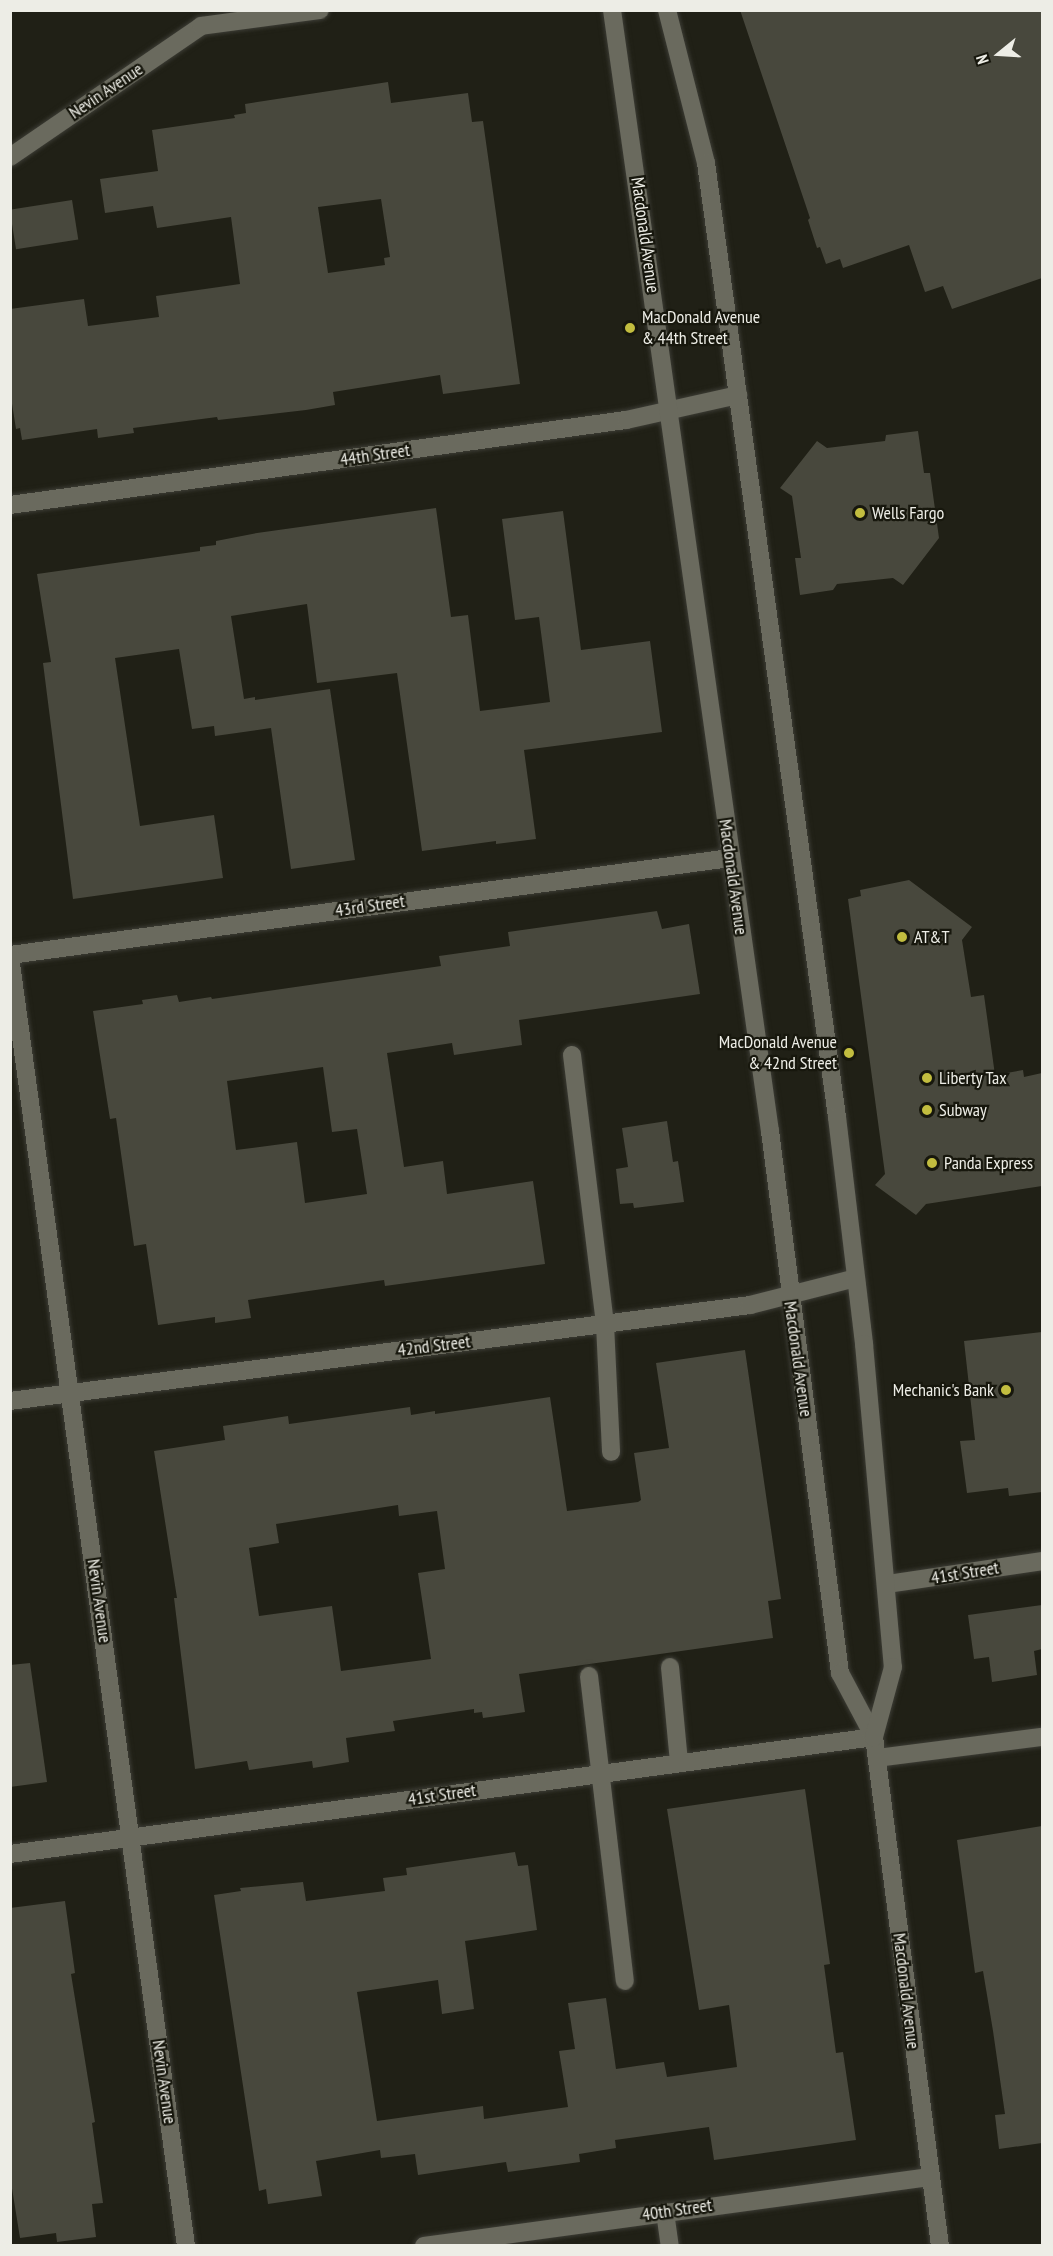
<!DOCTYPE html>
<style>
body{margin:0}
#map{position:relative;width:1053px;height:2256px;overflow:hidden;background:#202016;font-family:"PT Sans Narrow",sans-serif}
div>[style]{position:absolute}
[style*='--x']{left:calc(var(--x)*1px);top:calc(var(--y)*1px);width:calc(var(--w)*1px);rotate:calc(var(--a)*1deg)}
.building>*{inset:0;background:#48483d;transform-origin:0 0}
.roads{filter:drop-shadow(0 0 2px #3c3c35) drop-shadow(0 0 2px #3c3c35)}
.service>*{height:18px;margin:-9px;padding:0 9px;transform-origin:9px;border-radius:9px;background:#6a6a5e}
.minor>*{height:18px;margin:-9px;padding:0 9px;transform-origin:9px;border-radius:9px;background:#6a6a5e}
.tertiary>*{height:18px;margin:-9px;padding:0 9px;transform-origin:9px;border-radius:9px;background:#6a6a5e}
.dots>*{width:16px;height:16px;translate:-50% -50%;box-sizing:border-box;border:3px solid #17170d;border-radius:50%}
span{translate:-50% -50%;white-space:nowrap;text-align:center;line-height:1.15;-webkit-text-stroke:4.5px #17170d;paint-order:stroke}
.street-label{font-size:18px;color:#edede6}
.poi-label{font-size:18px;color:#edede6}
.left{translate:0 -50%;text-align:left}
.right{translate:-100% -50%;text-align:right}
.frame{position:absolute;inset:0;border:12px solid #edede6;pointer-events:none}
.north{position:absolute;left:969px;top:24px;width:60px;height:60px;-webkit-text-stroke:4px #17170d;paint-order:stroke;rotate:252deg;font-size:16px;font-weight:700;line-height:24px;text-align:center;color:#edede6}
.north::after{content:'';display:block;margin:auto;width:21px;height:27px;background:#edede6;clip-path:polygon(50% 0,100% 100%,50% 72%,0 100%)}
</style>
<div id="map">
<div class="building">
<i style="clip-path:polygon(740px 10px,1042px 10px,1042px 278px,952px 309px,943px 286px,925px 292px,909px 245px,843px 268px,840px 259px,826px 264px,820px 247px,817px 248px,808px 220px,810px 218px)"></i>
<i style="clip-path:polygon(evenodd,388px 82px,391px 103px,468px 93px,472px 122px,483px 121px,520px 384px,443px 394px,440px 375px,333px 392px,335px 405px,306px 410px,218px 420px,217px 417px,133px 428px,134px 433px,98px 438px,97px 429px,22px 440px,20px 428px,16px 429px,10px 391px,10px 309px,84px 299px,88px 326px,159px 317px,156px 296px,240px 284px,231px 217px,157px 228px,153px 206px,105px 213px,100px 179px,158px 171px,152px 130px,235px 118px,234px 115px,246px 113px,245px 104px,388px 82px,381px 199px,390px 257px,384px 258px,385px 265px,328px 273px,318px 207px,381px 199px)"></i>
<i style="left:72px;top:200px;width:40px;height:63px;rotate:81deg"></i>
<i style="clip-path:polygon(918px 431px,924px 473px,930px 473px,939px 538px,903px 585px,893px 578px,837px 584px,833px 590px,800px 595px,795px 558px,801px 558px,792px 496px,780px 488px,817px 441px,827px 448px,885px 441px,886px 435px)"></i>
<i style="clip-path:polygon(436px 508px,451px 617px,468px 615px,480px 711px,550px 702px,539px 617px,515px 620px,502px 519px,563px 511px,581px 650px,650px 641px,662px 732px,524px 750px,536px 839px,496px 844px,496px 841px,422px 851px,397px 673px,317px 683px,307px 604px,231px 616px,244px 699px,255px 697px,255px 700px,330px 689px,355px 860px,291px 869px,271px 728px,215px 736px,214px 726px,192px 729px,179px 649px,115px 658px,140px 826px,214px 815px,223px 878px,73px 899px,43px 663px,51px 662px,37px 574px,200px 551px,200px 547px,216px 545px,216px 541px,257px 533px)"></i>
<i style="clip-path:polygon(909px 880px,972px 927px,962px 940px,971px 997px,984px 995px,995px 1075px,1023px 1070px,1024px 1077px,1042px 1073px,1042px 1186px,926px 1204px,916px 1215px,875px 1185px,885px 1174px,848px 899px,861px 896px,860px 890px)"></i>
<i style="clip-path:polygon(evenodd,657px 911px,662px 929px,689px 924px,700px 994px,519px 1020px,522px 1045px,454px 1055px,452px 1043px,387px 1053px,404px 1167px,443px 1161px,447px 1194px,533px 1181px,545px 1264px,385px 1286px,384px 1280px,248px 1300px,251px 1318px,215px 1323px,215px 1317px,158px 1325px,146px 1244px,134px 1246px,116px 1118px,110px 1119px,93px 1011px,143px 1004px,142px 1000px,177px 995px,179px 1002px,211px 997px,212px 999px,441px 966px,439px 956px,510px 946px,508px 932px,657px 911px,323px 1067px,332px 1132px,357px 1129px,367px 1194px,305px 1203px,297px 1142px,236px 1150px,227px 1081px,323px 1067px)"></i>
<i style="clip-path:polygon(667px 1121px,673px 1162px,678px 1161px,684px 1202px,634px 1208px,633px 1203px,620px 1204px,616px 1169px,628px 1167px,622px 1128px)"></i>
<i style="clip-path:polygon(1042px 1332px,1042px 1492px,1009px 1496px,1008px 1488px,967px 1493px,960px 1441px,975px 1440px,964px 1341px)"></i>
<i style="clip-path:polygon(evenodd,745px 1350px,781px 1599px,768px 1601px,773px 1638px,519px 1674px,525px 1712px,483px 1718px,482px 1712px,474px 1713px,474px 1709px,393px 1721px,395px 1731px,346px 1738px,349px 1762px,313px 1768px,312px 1761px,249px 1770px,247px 1761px,195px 1769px,174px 1598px,177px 1598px,154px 1451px,225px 1440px,223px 1426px,288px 1416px,289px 1424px,410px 1407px,411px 1415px,435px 1411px,435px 1414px,550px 1397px,567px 1511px,638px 1502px,641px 1500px,634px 1453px,669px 1448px,656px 1363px,745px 1350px,398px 1505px,399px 1516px,437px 1511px,445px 1569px,418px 1573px,431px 1659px,341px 1671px,332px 1606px,259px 1616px,249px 1548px,279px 1543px,276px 1524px,398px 1505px)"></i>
<i style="clip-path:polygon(1042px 1605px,1042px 1649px,1034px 1651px,1037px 1675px,992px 1682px,989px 1657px,974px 1659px,968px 1615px)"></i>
<i style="clip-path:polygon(30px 1663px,47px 1782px,10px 1787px,10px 1665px)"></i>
<i style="clip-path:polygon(805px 1789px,830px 1964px,824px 1965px,836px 2053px,843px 2052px,856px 2140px,714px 2160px,709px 2127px,615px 2140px,616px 2148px,579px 2154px,580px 2162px,508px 2172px,506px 2162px,418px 2175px,415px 2154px,381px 2158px,380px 2150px,316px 2161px,322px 2196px,268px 2204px,266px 2189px,259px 2191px,214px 1895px,241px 1891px,240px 1888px,303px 1882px,306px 1901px,385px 1891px,383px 1878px,407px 1875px,406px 1868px,515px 1852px,518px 1866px,528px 1865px,537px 1930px,465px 1941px,474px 2009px,442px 2014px,438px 1980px,357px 1992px,377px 2121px,483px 2106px,484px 2119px,568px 2107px,559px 2051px,575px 2049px,568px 2003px,606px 1998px,616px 2069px,664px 2062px,667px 2077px,737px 2067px,729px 2005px,699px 2010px,667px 1809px)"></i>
<i style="clip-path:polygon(1042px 1826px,1042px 2143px,999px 2149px,995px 2115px,1005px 2114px,993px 2031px,983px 1971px,975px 1973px,957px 1840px)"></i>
<i style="clip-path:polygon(65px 1901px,75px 1973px,71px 1974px,95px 2122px,92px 2123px,103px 2203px,92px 2204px,96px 2237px,57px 2242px,56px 2233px,20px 2238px,10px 2176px,10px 1908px)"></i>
</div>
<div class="roads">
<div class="service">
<i style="--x:572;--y:1055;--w:271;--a:83"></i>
<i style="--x:605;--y:1324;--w:128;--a:87.3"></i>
<i style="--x:670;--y:1667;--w:95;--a:84.6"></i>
<i style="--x:589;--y:1676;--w:307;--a:83.3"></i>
<i style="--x:877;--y:1758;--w:166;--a:-7.3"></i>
<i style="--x:665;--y:2212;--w:34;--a:82"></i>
</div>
<div class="minor">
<i style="--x:10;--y:157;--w:232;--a:-34.4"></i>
<i style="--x:201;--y:26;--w:120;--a:-7.7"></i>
<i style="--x:10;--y:505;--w:622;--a:-7.86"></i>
<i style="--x:626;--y:420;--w:115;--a:-12.6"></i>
<i style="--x:10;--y:955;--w:727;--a:-7.67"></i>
<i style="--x:10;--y:956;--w:1302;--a:82.23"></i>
<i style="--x:10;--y:1401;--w:746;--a:-7.39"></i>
<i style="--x:750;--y:1305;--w:109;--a:-14.3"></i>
<i style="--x:887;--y:1584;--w:157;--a:-8.4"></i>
<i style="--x:10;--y:1854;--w:872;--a:-7.71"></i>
<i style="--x:424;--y:2246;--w:511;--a:-7.77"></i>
</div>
<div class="tertiary">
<i style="--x:612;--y:10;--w:1132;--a:81.98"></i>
<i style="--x:770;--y:1131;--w:547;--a:82.64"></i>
<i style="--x:840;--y:1673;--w:72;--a:62"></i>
<i style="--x:874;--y:1737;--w:513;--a:82.61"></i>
<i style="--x:667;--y:10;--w:158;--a:75.7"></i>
<i style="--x:706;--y:163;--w:963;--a:82.18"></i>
<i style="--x:837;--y:1117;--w:229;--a:83.2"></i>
<i style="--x:864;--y:1344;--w:324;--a:84.9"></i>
<i style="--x:893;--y:1667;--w:73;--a:105.2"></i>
</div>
</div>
<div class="dots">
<i style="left:630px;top:328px;background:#c2bd3f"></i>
<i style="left:860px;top:513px;background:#c2bd3f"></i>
<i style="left:902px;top:937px;background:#c2bd3f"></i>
<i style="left:849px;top:1053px;background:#c2bd3f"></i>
<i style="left:927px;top:1078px;background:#c2bd3f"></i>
<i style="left:927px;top:1110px;background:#c2bd3f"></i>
<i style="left:932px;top:1163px;background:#c2bd3f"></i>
<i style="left:1006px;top:1390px;background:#c2bd3f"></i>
</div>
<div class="street-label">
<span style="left:106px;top:91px;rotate:-34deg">Nevin Avenue</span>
<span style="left:645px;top:235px;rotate:82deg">Macdonald Avenue</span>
<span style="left:375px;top:455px;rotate:-8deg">44th Street</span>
<span style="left:733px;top:877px;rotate:82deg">Macdonald Avenue</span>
<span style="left:370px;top:906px;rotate:-8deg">43rd Street</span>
<span style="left:434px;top:1346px;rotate:-7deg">42nd Street</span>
<span style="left:798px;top:1359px;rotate:82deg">Macdonald Avenue</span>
<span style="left:965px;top:1573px;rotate:-9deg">41st Street</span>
<span style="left:99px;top:1601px;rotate:82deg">Nevin Avenue</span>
<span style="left:442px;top:1795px;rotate:-8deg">41st Street</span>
<span style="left:906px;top:1991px;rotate:83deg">Macdonald Avenue</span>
<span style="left:164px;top:2082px;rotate:82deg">Nevin Avenue</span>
<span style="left:677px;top:2210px;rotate:-8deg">40th Street</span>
</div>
<div class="poi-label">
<span class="left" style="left:642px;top:328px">MacDonald Avenue<br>&amp; 44th Street</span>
<span class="left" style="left:872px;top:513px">Wells Fargo</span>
<span class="left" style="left:914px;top:937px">AT&amp;T</span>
<span class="right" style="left:837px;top:1053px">MacDonald Avenue<br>&amp; 42nd Street</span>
<span class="left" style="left:939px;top:1078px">Liberty Tax</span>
<span class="left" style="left:939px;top:1110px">Subway</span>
<span class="left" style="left:944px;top:1163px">Panda Express</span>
<span class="right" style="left:994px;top:1390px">Mechanic's Bank</span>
</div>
<div class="frame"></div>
<div class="north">N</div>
</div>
